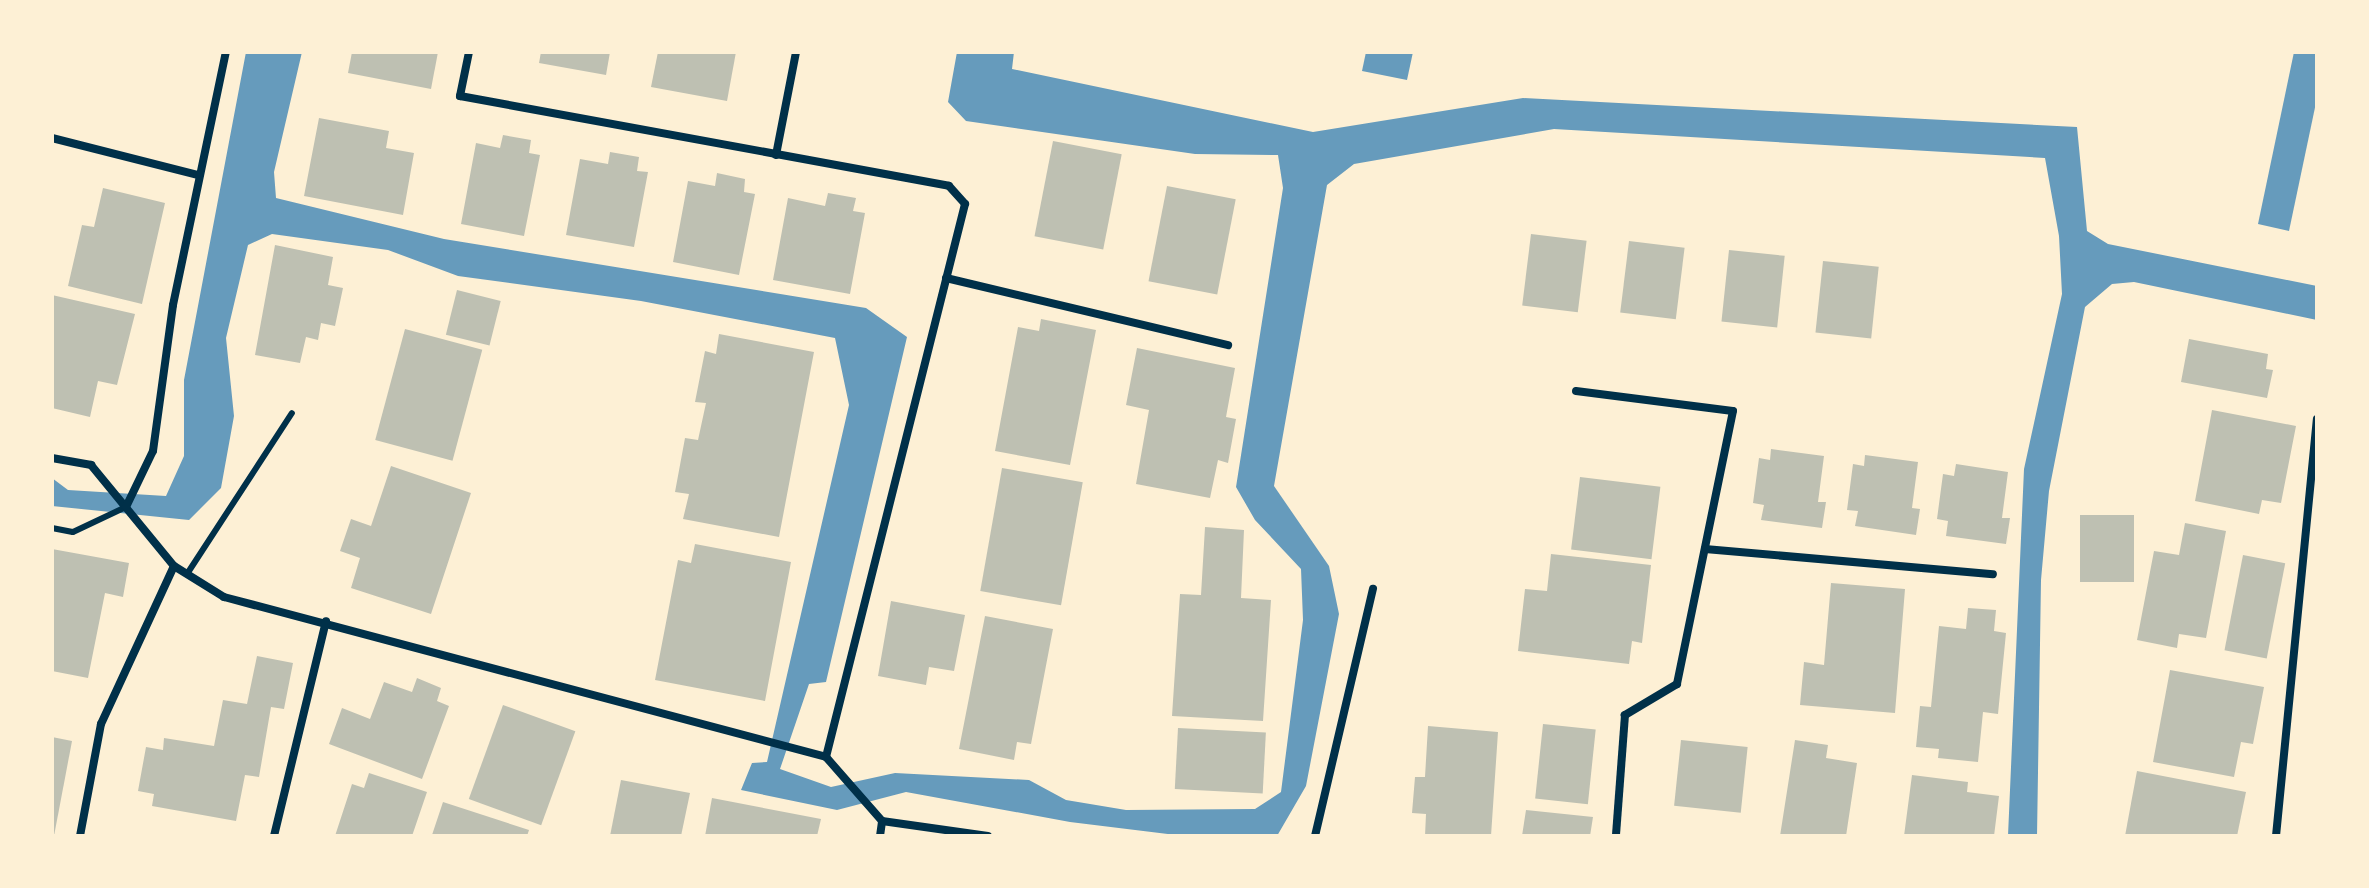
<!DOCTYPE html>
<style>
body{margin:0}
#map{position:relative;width:2369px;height:888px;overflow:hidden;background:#fdf0d5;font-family:Figtree,sans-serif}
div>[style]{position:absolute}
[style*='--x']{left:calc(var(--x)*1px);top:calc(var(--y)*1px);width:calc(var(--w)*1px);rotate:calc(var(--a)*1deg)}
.water>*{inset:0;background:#669bbc}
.building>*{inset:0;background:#bec0b2;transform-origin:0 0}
.service>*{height:6px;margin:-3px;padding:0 3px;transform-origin:3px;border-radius:3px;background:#003049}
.minor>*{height:8px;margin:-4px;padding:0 4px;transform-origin:4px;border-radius:4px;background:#003049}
span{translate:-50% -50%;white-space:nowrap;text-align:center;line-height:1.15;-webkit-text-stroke:7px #fdf0d5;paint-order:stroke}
.frame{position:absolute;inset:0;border:54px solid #fdf0d5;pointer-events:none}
</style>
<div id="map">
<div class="water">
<i style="clip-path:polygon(246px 52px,302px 52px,274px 172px,276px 198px,444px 239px,866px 308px,907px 337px,826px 682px,809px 684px,780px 769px,831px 787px,895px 773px,1029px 780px,1066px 800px,1126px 810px,1255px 809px,1281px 792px,1303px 620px,1301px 569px,1255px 520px,1236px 487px,1283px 188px,1278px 155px,1195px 154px,966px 121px,948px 102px,957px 52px,1014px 52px,1012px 69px,1313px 132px,1523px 98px,2077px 127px,2087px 231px,2108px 244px,2317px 286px,2317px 320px,2134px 282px,2112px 284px,2085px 307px,2049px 491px,2041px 580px,2037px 836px,2008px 836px,2024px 469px,2062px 294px,2059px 236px,2045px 158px,1554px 129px,1354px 164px,1327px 185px,1274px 486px,1329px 566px,1339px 614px,1306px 786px,1277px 836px,1184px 836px,1070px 822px,906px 792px,837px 810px,741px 790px,752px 763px,767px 762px,849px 405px,835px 338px,641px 301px,458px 276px,388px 250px,272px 234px,248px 245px,226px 338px,234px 416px,221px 488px,189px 520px,52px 506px,52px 478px,68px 490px,166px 496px,184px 456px,184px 380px)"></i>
<i style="clip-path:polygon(1366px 52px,1413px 52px,1407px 80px,1362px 71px)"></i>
<i style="clip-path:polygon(2294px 52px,2317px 52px,2317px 98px,2289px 231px,2258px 224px)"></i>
</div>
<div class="building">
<i style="clip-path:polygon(352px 52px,438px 52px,431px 89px,348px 73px)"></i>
<i style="clip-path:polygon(541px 52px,610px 52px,606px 75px,539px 63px)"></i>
<i style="clip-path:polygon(658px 52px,736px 52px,727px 101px,651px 87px)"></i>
<i style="clip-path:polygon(319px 118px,389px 131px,386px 148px,414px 153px,403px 215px,304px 196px)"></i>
<i style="clip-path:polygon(503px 135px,531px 140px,529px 153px,540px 155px,524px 236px,461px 224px,476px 143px,500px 148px)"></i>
<i style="left:1053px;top:141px;width:70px;height:97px;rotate:11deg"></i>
<i style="clip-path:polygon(610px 152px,639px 157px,637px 171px,648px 172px,634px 247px,566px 235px,580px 159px,608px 164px)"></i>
<i style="clip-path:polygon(717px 173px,745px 179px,744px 192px,755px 194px,739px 275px,673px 262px,688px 181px,715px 186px)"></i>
<i style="left:1167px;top:186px;width:70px;height:97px;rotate:11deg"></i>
<i style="clip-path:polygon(103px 188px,165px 203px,142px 304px,68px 286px,82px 225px,94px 227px)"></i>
<i style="clip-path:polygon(828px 193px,856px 198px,853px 211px,865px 213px,850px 294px,773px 280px,788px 198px,825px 206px)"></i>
<i style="left:1531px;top:234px;width:56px;height:72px;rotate:7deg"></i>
<i style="left:1629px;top:241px;width:56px;height:72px;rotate:7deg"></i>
<i style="clip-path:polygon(275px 245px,333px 257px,328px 285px,343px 288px,335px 326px,321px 323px,318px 340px,306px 337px,300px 363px,255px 355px)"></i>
<i style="left:1729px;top:250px;width:56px;height:72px;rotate:6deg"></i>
<i style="left:1823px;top:261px;width:56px;height:72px;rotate:6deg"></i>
<i style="left:457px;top:290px;width:45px;height:46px;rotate:14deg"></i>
<i style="clip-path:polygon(52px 295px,135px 314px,117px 385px,98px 381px,90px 417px,52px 408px)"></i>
<i style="clip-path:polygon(1041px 319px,1096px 330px,1070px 465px,995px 451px,1018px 327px,1039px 331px)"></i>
<i style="left:405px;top:329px;width:80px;height:115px;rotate:15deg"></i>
<i style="clip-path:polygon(719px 334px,814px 352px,779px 537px,683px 519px,689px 494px,675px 492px,685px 438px,698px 440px,706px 403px,695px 402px,705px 351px,716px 354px)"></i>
<i style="clip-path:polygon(2189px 339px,2268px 354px,2266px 369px,2273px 370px,2267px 398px,2181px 382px)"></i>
<i style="clip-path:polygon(1137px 348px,1235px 368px,1226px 417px,1236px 419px,1228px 463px,1218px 460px,1210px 498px,1136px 484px,1149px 410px,1126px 405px)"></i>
<i style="clip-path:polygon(2212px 410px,2296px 426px,2281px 503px,2262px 500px,2259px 514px,2195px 501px)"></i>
<i style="clip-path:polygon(1771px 449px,1824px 456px,1818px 502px,1826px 502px,1822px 528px,1761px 520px,1764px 505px,1753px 503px,1759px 458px,1770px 460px)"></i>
<i style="clip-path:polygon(1865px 455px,1918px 462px,1912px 508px,1920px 509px,1916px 535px,1855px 526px,1858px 511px,1847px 510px,1853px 464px,1864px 466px)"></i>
<i style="clip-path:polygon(1956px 464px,2008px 472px,2002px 518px,2010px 518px,2006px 544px,1946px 536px,1948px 521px,1937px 519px,1943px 474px,1954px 476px)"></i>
<i style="clip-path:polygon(391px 466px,471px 493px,431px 614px,351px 588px,360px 558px,340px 551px,351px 519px,371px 526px)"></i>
<i style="left:1002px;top:468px;width:82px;height:125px;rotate:10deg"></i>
<i style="left:1580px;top:477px;width:81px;height:73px;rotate:7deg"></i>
<i style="left:2080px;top:515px;width:54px;height:67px"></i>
<i style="clip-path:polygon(2185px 523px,2226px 531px,2206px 638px,2179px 634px,2177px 648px,2137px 640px,2154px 551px,2179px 555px)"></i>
<i style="clip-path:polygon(1205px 527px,1244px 530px,1241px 598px,1271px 600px,1263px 721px,1172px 716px,1180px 594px,1201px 595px)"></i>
<i style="clip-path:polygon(695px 544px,791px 562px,765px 701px,655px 680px,678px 560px,691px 563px)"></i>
<i style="clip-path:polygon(52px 549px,129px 563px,123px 597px,105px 593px,88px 678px,52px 671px)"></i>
<i style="clip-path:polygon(1551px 554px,1651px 565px,1642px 643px,1632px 641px,1629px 664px,1518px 651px,1525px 589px,1547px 591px)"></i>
<i style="left:2243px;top:555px;width:43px;height:97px;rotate:11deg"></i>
<i style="clip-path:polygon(1831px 583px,1905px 589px,1895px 713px,1800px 705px,1804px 662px,1824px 665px)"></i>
<i style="clip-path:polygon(891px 601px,965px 615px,954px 671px,929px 667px,926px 685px,878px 676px)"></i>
<i style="clip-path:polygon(1968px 608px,1996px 610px,1994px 631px,2006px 633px,1998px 714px,1983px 712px,1978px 762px,1938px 758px,1939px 749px,1916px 747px,1920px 706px,1931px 707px,1939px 626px,1966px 629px)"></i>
<i style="clip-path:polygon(985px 616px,1053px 629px,1031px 744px,1017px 742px,1014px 760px,959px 749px)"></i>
<i style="clip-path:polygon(257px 656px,293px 663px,284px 709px,271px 707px,259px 777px,245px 775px,236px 821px,152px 806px,154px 794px,138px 791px,146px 747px,163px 750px,164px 738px,214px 746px,223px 700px,247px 704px)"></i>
<i style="clip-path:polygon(2170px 670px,2264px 687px,2253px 744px,2241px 742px,2234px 777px,2153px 762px)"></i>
<i style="clip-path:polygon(417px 678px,441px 688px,437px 701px,449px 706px,422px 779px,329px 744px,342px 708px,370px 719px,384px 682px,412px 692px)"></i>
<i style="left:503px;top:705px;width:77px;height:100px;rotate:20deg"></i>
<i style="left:1543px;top:724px;width:53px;height:75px;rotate:6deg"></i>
<i style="clip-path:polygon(1428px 726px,1498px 732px,1491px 836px,1425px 836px,1426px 814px,1412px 813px,1415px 777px,1425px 777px)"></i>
<i style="left:1178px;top:728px;width:88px;height:61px;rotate:3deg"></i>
<i style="clip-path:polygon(52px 737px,72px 741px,54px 836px,52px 836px)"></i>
<i style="left:1681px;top:740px;width:67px;height:66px;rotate:6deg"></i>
<i style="clip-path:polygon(1795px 740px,1828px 745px,1826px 758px,1857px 763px,1846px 836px,1780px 836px)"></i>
<i style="clip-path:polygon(2137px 771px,2246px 792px,2237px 836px,2125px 836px)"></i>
<i style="clip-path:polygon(369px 773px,427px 792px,412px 836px,335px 836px,352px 784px,364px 788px)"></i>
<i style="clip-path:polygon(1912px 775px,1968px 782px,1967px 792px,1999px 796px,1994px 836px,1904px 836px)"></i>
<i style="clip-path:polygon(621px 780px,690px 793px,681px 836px,610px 836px)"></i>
<i style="clip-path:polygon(712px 798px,821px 819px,817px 836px,705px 836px)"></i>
<i style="clip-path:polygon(443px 802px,529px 830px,527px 836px,432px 835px)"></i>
<i style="clip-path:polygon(1526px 810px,1593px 817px,1590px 836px,1522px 836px)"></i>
</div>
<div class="service">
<i style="--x:52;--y:528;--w:21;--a:11"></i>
<i style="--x:73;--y:532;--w:59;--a:-25.3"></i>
<i style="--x:187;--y:574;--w:192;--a:-56.9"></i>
</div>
<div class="minor">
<i style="--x:469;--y:52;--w:45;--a:101.6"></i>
<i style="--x:460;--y:96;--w:497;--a:10.4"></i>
<i style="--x:949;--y:186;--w:24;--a:48"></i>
<i style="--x:965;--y:204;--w:570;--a:104.11"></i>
<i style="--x:52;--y:138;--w:151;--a:14.2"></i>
<i style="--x:776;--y:155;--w:105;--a:-79"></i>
<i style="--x:946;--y:278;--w:290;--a:13.4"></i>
<i style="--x:1576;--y:391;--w:158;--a:7.3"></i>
<i style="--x:1733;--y:411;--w:279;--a:101.6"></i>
<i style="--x:1677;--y:684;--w:61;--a:149.2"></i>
<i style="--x:1625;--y:715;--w:121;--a:94.3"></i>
<i style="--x:52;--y:458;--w:40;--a:10"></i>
<i style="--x:91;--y:465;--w:131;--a:50.6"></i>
<i style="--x:174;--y:566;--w:59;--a:31.8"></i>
<i style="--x:224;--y:597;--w:623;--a:14.88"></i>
<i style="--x:826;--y:757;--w:85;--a:48.8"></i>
<i style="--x:882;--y:821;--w:107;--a:8.1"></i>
<i style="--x:126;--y:507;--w:62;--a:-64.3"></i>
<i style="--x:153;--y:451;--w:147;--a:-82.2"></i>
<i style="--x:173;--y:305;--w:258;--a:-78.2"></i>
<i style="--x:1705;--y:549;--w:289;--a:5"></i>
<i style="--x:80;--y:836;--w:114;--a:-79.4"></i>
<i style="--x:101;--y:724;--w:174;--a:-65.2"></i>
<i style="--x:274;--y:836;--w:221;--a:-76.4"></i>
<i style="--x:880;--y:836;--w:15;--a:-82"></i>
<i style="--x:1315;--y:836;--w:254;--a:-76.8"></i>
<i style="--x:2276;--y:836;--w:419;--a:-84.4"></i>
</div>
<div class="frame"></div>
</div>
